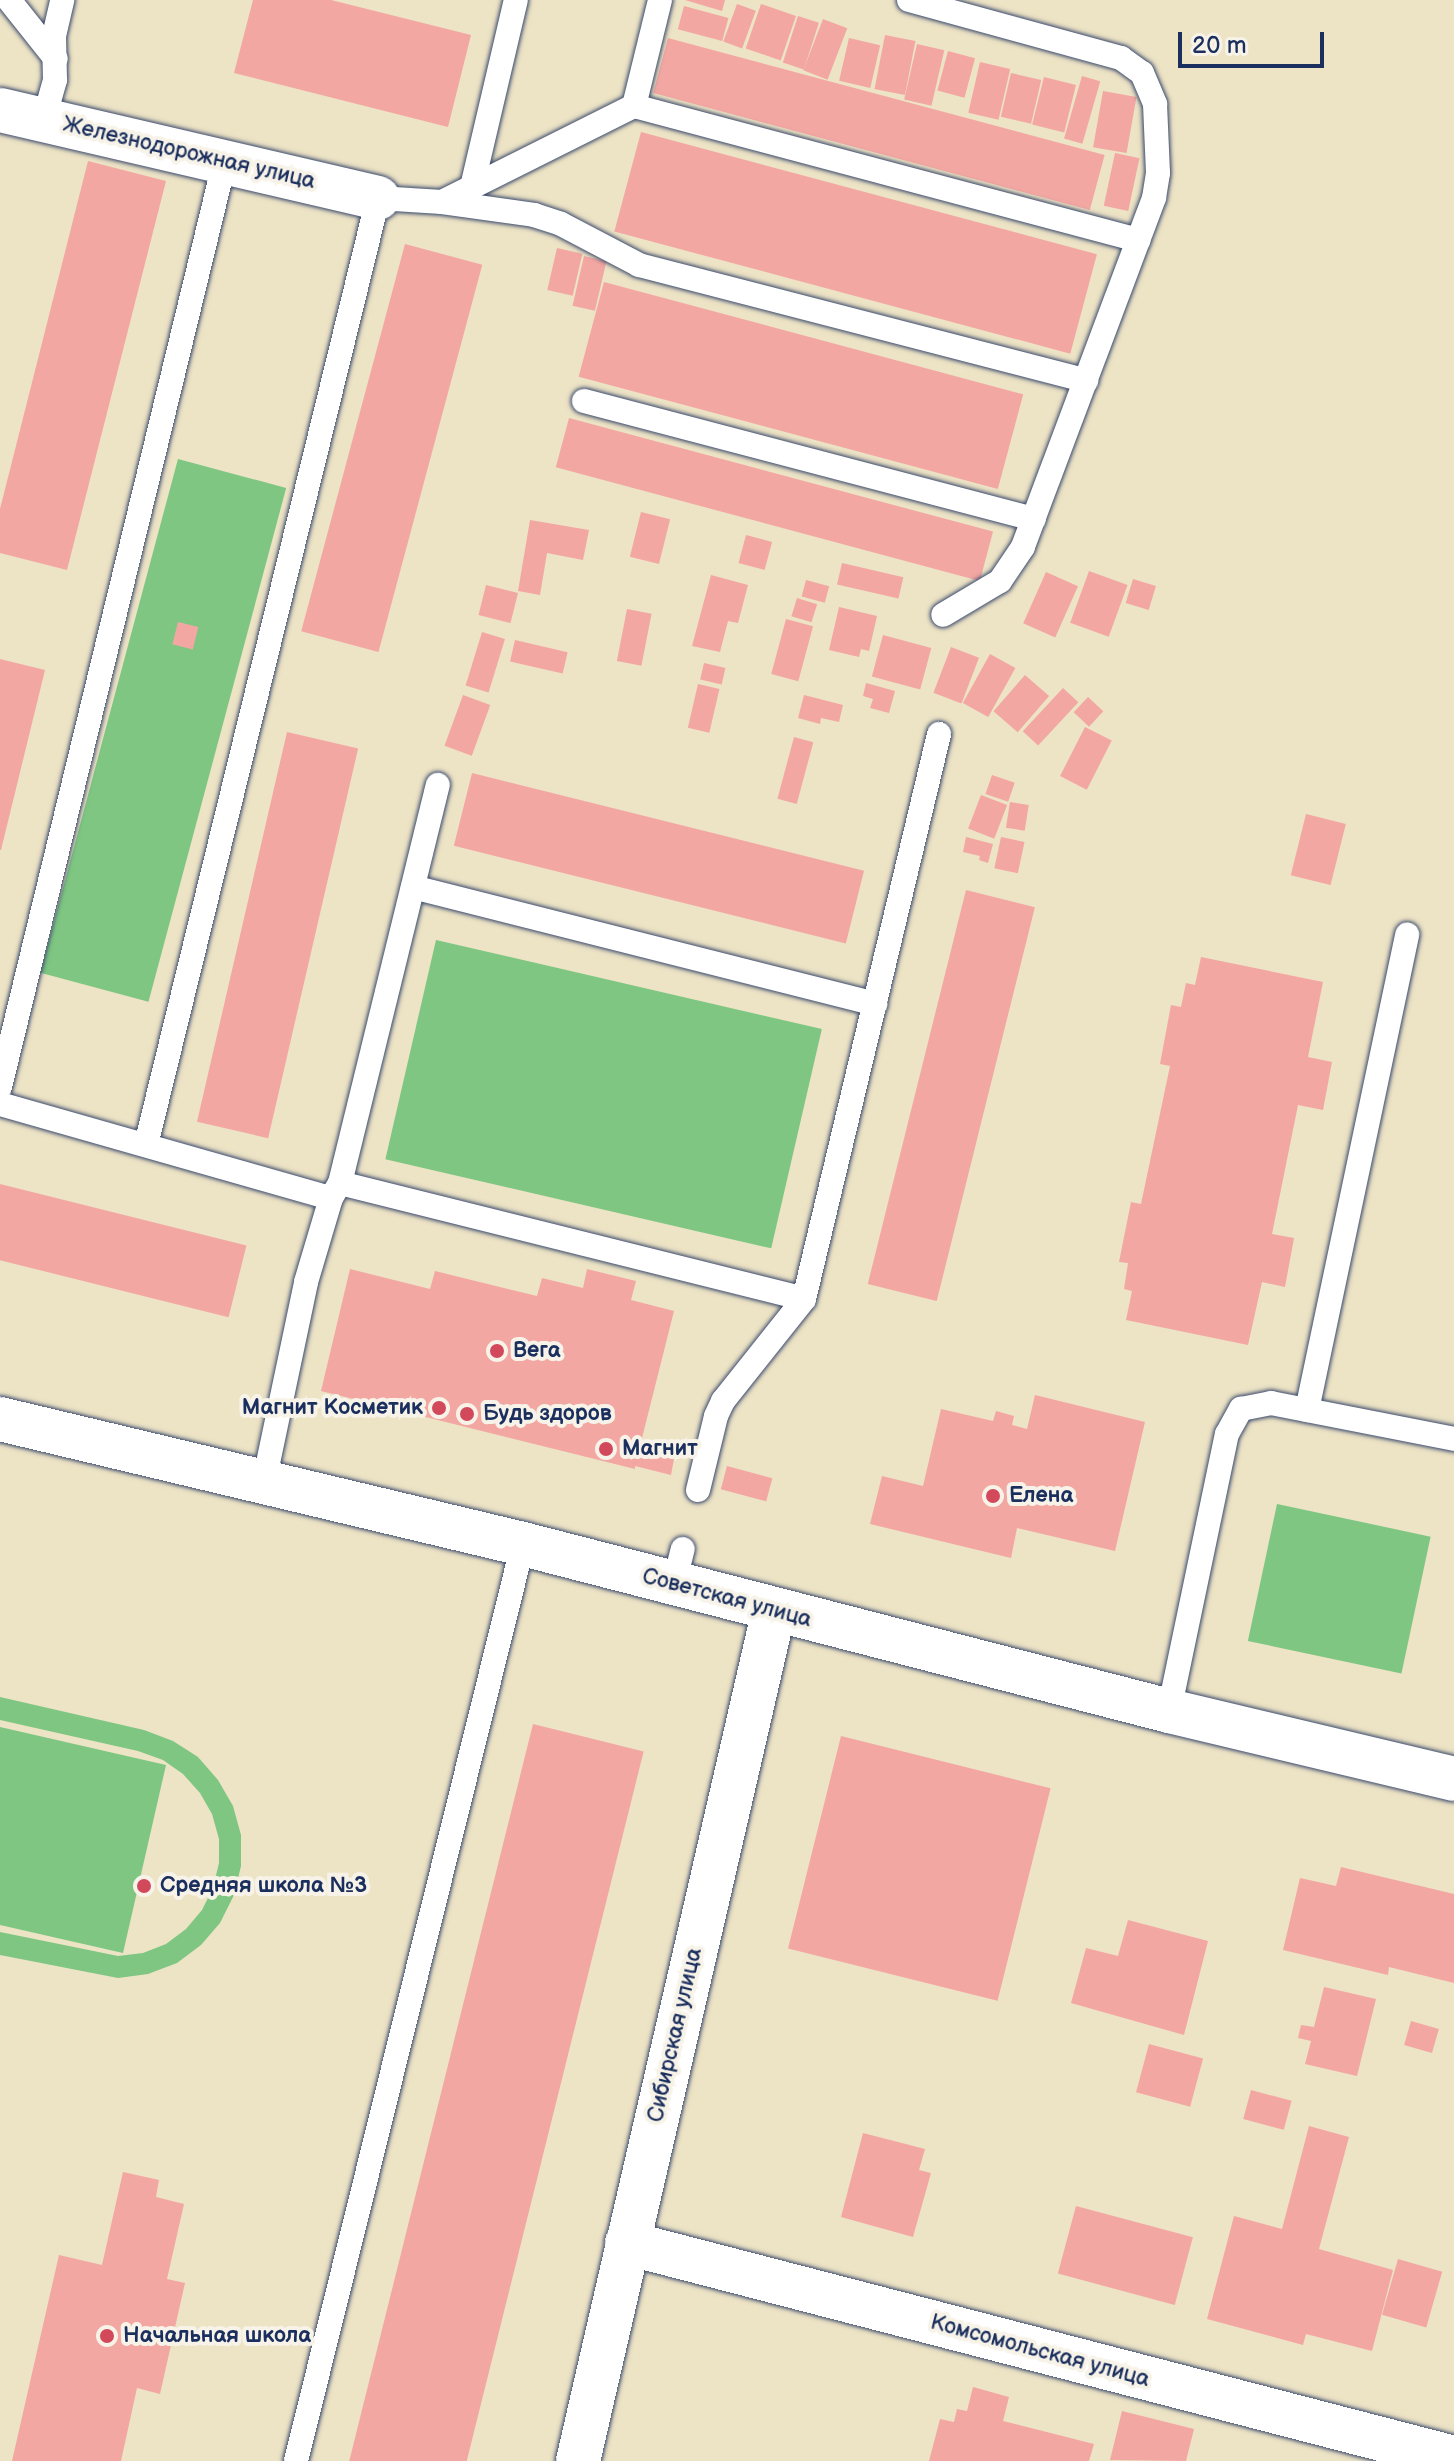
<!DOCTYPE html>
<meta charset="utf-8">
<style>
body{margin:0}
#map{position:relative;width:1454px;height:2461px;overflow:hidden;background:#ede3c5;font-family:"Balsamiq Sans",sans-serif}
div>[style]{position:absolute}
[style*='--x']{left:calc(var(--x)*1px);top:calc(var(--y)*1px);width:calc(var(--w)*1px);rotate:calc(var(--a)*1deg)}
.green>*{inset:0;background:#7ec682;transform-origin:0 0}
.building>*{inset:0;background:#f3a7a3;transform-origin:0 0}
.roads{filter:drop-shadow(0 0 2px #3a4a6d) drop-shadow(0 0 2px #3a4a6d)}
.lane>*{height:24px;margin:-12px;padding:0 12px;transform-origin:12px;border-radius:12px;background:#fff}
.street>*{height:44px;margin:-22px;padding:0 22px;transform-origin:22px;border-radius:22px;background:#fff}
.secondary>*{height:44px;margin:-22px;padding:0 22px;transform-origin:22px;border-radius:22px;background:#fff}
.dots>*{width:22px;height:22px;translate:-50% -50%;box-sizing:border-box;border:4px solid #f7f3e8;border-radius:50%}
span{translate:-50% -50%;white-space:nowrap;text-align:center;line-height:1.15;-webkit-text-stroke:8px #f7f3e8;paint-order:stroke}
.street-label{font-size:22px;color:#1b2f5e}
.poi-label{font-size:22px;color:#1b2f5e;font-weight:700}
.left{translate:0 -50%;text-align:left}
.right{translate:-100% -50%;text-align:right}
.scale{position:absolute;left:1178px;top:32px;width:146px;height:36px;box-sizing:border-box;border:4px solid #1b2f5e;border-top:0;padding-left:10px;font-size:24px;line-height:28px;white-space:nowrap;color:#1b2f5e;-webkit-text-stroke:6px #f7f3e8;paint-order:stroke}
</style>
<div id="map">
<div class="green">
<i style="left:178px;top:459px;width:112px;height:532px;rotate:15deg"></i>
<i style="left:436px;top:940px;width:396px;height:225px;rotate:13deg"></i>
<i style="left:1277px;top:1504px;width:157px;height:140px;rotate:12deg"></i>
<i style="clip-path:polygon(0 1697px,144px 1730px,173px 1741px,198px 1757px,218px 1780px,233px 1806px,241px 1835px,241px 1866px,234px 1895px,220px 1923px,201px 1945px,177px 1963px,148px 1974px,118px 1978px,0 1955px,0 1932px,118px 1956px,143px 1953px,166px 1944px,186px 1929px,202px 1910px,213px 1888px,219px 1863px,219px 1839px,212px 1814px,200px 1793px,183px 1774px,163px 1760px,138px 1751px,0 1720px)"></i>
<i style="clip-path:polygon(0 1727px,166px 1765px,123px 1953px,0 1925px)"></i>
</div>
<div class="building">
<i style="clip-path:polygon(253px 0,331px 0,471px 35px,448px 127px,234px 73px)"></i>
<i style="clip-path:polygon(685px 0,725px 0,722px 11px)"></i>
<i style="left:737px;top:4px;width:20px;height:40px;rotate:20deg"></i>
<i style="left:761px;top:4px;width:37px;height:47px;rotate:19deg"></i>
<i style="left:684px;top:6px;width:46px;height:24px;rotate:15deg"></i>
<i style="left:798px;top:16px;width:22px;height:49px;rotate:18deg"></i>
<i style="left:823px;top:19px;width:26px;height:55px;rotate:21deg"></i>
<i style="left:885px;top:35px;width:31px;height:55px;rotate:11deg"></i>
<i style="left:668px;top:38px;width:452px;height:57px;rotate:15deg"></i>
<i style="left:849px;top:38px;width:32px;height:44px;rotate:13deg"></i>
<i style="left:917px;top:44px;width:28px;height:57px;rotate:13deg"></i>
<i style="left:948px;top:51px;width:28px;height:41px;rotate:15deg"></i>
<i style="left:980px;top:62px;width:31px;height:52px;rotate:13deg"></i>
<i style="left:1011px;top:73px;width:31px;height:45px;rotate:13deg"></i>
<i style="left:1082px;top:76px;width:19px;height:65px;rotate:16deg"></i>
<i style="left:1044px;top:77px;width:33px;height:49px;rotate:14deg"></i>
<i style="left:1103px;top:91px;width:34px;height:57px;rotate:10deg"></i>
<i style="left:641px;top:132px;width:472px;height:103px;rotate:15deg"></i>
<i style="left:1115px;top:153px;width:25px;height:54px;rotate:12deg"></i>
<i style="clip-path:polygon(88px 161px,166px 181px,67px 570px,0 553px,0 509px)"></i>
<i style="left:405px;top:244px;width:80px;height:401px;rotate:15deg"></i>
<i style="left:557px;top:248px;width:26px;height:43px;rotate:13deg"></i>
<i style="left:584px;top:256px;width:23px;height:51px;rotate:13deg"></i>
<i style="left:604px;top:282px;width:434px;height:98px;rotate:15deg"></i>
<i style="left:569px;top:418px;width:439px;height:51px;rotate:15deg"></i>
<i style="left:641px;top:512px;width:30px;height:46px;rotate:14deg"></i>
<i style="clip-path:polygon(530px 520px,589px 530px,583px 560px,547px 553px,540px 595px,518px 591px)"></i>
<i style="left:746px;top:535px;width:27px;height:29px;rotate:15deg"></i>
<i style="left:842px;top:563px;width:63px;height:22px;rotate:13deg"></i>
<i style="left:1089px;top:571px;width:41px;height:55px;rotate:20deg"></i>
<i style="left:1046px;top:572px;width:35px;height:56px;rotate:24deg"></i>
<i style="clip-path:polygon(711px 575px,748px 585px,738px 623px,728px 621px,720px 652px,692px 646px)"></i>
<i style="left:1133px;top:579px;width:24px;height:25px;rotate:17deg"></i>
<i style="left:806px;top:580px;width:24px;height:17px;rotate:15deg"></i>
<i style="left:486px;top:585px;width:33px;height:31px;rotate:14deg"></i>
<i style="left:797px;top:598px;width:21px;height:19px;rotate:17deg"></i>
<i style="clip-path:polygon(839px 607px,877px 616px,869px 651px,861px 649px,859px 657px,829px 650px)"></i>
<i style="left:627px;top:609px;width:25px;height:53px;rotate:11deg"></i>
<i style="left:786px;top:619px;width:28px;height:57px;rotate:15deg"></i>
<i style="left:178px;top:622px;width:21px;height:23px;rotate:14deg"></i>
<i style="left:482px;top:632px;width:24px;height:56px;rotate:17deg"></i>
<i style="left:883px;top:635px;width:50px;height:43px;rotate:15deg"></i>
<i style="left:515px;top:640px;width:54px;height:22px;rotate:13deg"></i>
<i style="left:951px;top:647px;width:30px;height:49px;rotate:21deg"></i>
<i style="left:990px;top:654px;width:29px;height:56px;rotate:29deg"></i>
<i style="clip-path:polygon(0 659px,45px 670px,1px 850px,0 850px)"></i>
<i style="left:704px;top:663px;width:22px;height:17px;rotate:13deg"></i>
<i style="left:1025px;top:675px;width:32px;height:48px;rotate:41deg"></i>
<i style="clip-path:polygon(866px 683px,895px 691px,889px 713px,870px 708px,873px 699px,863px 696px)"></i>
<i style="left:698px;top:684px;width:22px;height:45px;rotate:13deg"></i>
<i style="left:1063px;top:688px;width:21px;height:59px;rotate:43deg"></i>
<i style="left:463px;top:695px;width:29px;height:54px;rotate:20deg"></i>
<i style="clip-path:polygon(804px 695px,843px 705px,839px 722px,821px 718px,820px 724px,798px 718px)"></i>
<i style="left:1088px;top:697px;width:21px;height:21px;rotate:43deg"></i>
<i style="left:1085px;top:727px;width:30px;height:55px;rotate:27deg"></i>
<i style="left:287px;top:732px;width:73px;height:400px;rotate:13deg"></i>
<i style="left:794px;top:737px;width:20px;height:64px;rotate:15deg"></i>
<i style="left:472px;top:773px;width:404px;height:75px;rotate:14deg"></i>
<i style="left:992px;top:775px;width:24px;height:20px;rotate:19deg"></i>
<i style="left:981px;top:795px;width:28px;height:36px;rotate:21deg"></i>
<i style="left:1010px;top:802px;width:19px;height:26px;rotate:9deg"></i>
<i style="left:1306px;top:814px;width:41px;height:63px;rotate:14deg"></i>
<i style="clip-path:polygon(966px 837px,993px 844px,988px 863px,979px 860px,980px 856px,963px 852px)"></i>
<i style="left:1001px;top:837px;width:24px;height:32px;rotate:12deg"></i>
<i style="left:966px;top:890px;width:71px;height:406px;rotate:14deg"></i>
<i style="clip-path:polygon(1201px 957px,1323px 982px,1308px 1057px,1332px 1062px,1323px 1110px,1298px 1105px,1272px 1234px,1294px 1238px,1285px 1287px,1262px 1282px,1248px 1345px,1126px 1320px,1132px 1291px,1124px 1289px,1128px 1263px,1119px 1262px,1131px 1202px,1141px 1204px,1170px 1066px,1160px 1064px,1171px 1005px,1181px 1007px,1186px 983px,1195px 985px)"></i>
<i style="left:0;top:1184px;width:254px;height:74px;rotate:14deg"></i>
<i style="clip-path:polygon(350px 1269px,430px 1289px,435px 1271px,537px 1296px,542px 1278px,583px 1288px,587px 1269px,636px 1281px,631px 1300px,674px 1311px,639px 1450px,674px 1459px,671px 1475px,635px 1466px,635px 1469px,321px 1391px)"></i>
<i style="clip-path:polygon(1035px 1395px,1145px 1422px,1115px 1551px,1017px 1528px,1011px 1558px,870px 1524px,882px 1476px,923px 1486px,941px 1409px,993px 1421px,996px 1411px,1014px 1416px,1012px 1425px,1027px 1429px)"></i>
<i style="left:727px;top:1466px;width:47px;height:24px;rotate:15deg"></i>
<i style="left:533px;top:1724px;width:114px;height:760px;rotate:14deg"></i>
<i style="left:841px;top:1736px;width:216px;height:219px;rotate:14deg"></i>
<i style="clip-path:polygon(1341px 1867px,1454px 1894px,1454px 1983px,1389px 1967px,1388px 1975px,1283px 1950px,1300px 1878px,1336px 1886px)"></i>
<i style="clip-path:polygon(1128px 1920px,1208px 1941px,1184px 2035px,1071px 2003px,1086px 1948px,1118px 1956px)"></i>
<i style="clip-path:polygon(1324px 1987px,1376px 1999px,1357px 2076px,1305px 2064px,1311px 2041px,1298px 2038px,1301px 2025px,1314px 2027px)"></i>
<i style="left:1411px;top:2021px;width:29px;height:25px;rotate:16deg"></i>
<i style="left:1149px;top:2044px;width:56px;height:50px;rotate:15deg"></i>
<i style="left:1251px;top:2090px;width:42px;height:30px;rotate:15deg"></i>
<i style="clip-path:polygon(1309px 2126px,1349px 2137px,1319px 2249px,1393px 2270px,1372px 2351px,1306px 2334px,1303px 2345px,1207px 2319px,1234px 2216px,1282px 2229px)"></i>
<i style="clip-path:polygon(863px 2133px,925px 2149px,919px 2170px,931px 2173px,913px 2237px,841px 2217px)"></i>
<i style="clip-path:polygon(123px 2172px,159px 2180px,156px 2197px,184px 2204px,167px 2279px,185px 2283px,160px 2394px,137px 2388px,121px 2461px,12px 2461px,59px 2255px,102px 2265px)"></i>
<i style="left:1076px;top:2206px;width:121px;height:70px;rotate:15deg"></i>
<i style="left:1398px;top:2259px;width:46px;height:58px;rotate:16deg"></i>
<i style="clip-path:polygon(973px 2387px,1009px 2397px,1003px 2421px,1094px 2444px,1089px 2461px,929px 2461px,940px 2419px,954px 2422px,957px 2409px,967px 2411px)"></i>
<i style="clip-path:polygon(1122px 2411px,1194px 2429px,1186px 2461px,1110px 2460px)"></i>
</div>
<div class="roads">
<div class="lane">
<i style="--x:9;--y:0;--w:75;--a:51.5"></i>
<i style="--x:909;--y:0;--w:220;--a:15.3"></i>
<i style="--x:1121;--y:58;--w:26;--a:36"></i>
<i style="--x:1142;--y:73;--w:34;--a:67"></i>
<i style="--x:1155;--y:104;--w:69;--a:87.5"></i>
<i style="--x:1158;--y:173;--w:25;--a:99"></i>
<i style="--x:1154;--y:198;--w:373;--a:110.6"></i>
<i style="--x:1023;--y:547;--w:41;--a:124.1"></i>
<i style="--x:1000;--y:581;--w:66;--a:149.2"></i>
<i style="--x:634;--y:106;--w:109;--a:-76.2"></i>
<i style="--x:44;--y:119;--w:41;--a:-74.2"></i>
<i style="--x:55;--y:80;--w:44;--a:-91.3"></i>
<i style="--x:54;--y:36;--w:37;--a:-77"></i>
<i style="--x:472;--y:187;--w:192;--a:-76.8"></i>
<i style="--x:442;--y:202;--w:93;--a:8"></i>
<i style="--x:534;--y:215;--w:28;--a:18"></i>
<i style="--x:561;--y:224;--w:88;--a:27.7"></i>
<i style="--x:639;--y:265;--w:462;--a:14.5"></i>
<i style="--x:584;--y:401;--w:465;--a:14.7"></i>
<i style="--x:413;--y:887;--w:477;--a:14.2"></i>
<i style="--x:0;--y:1087;--w:954;--a:-76.36"></i>
<i style="--x:0;--y:1104;--w:344;--a:15.9"></i>
<i style="--x:146;--y:1145;--w:975;--a:-76.23"></i>
<i style="--x:378;--y:198;--w:64;--a:3.6"></i>
<i style="--x:442;--y:202;--w:215;--a:-26.6"></i>
<i style="--x:634;--y:106;--w:522;--a:14.89"></i>
<i style="--x:340;--y:1183;--w:410;--a:-76.2"></i>
<i style="--x:1307;--y:1410;--w:486;--a:-78.1"></i>
<i style="--x:264;--y:1482;--w:204;--a:-78.1"></i>
<i style="--x:306;--y:1282;--w:88;--a:-73.4"></i>
<i style="--x:331;--y:1198;--w:17;--a:-59"></i>
<i style="--x:340;--y:1183;--w:478;--a:14"></i>
<i style="--x:804;--y:1299;--w:581;--a:-76.56"></i>
<i style="--x:698;--y:1490;--w:76;--a:-76.3"></i>
<i style="--x:716;--y:1416;--w:17;--a:-65"></i>
<i style="--x:723;--y:1401;--w:130;--a:-51.5"></i>
<i style="--x:674;--y:1584;--w:36;--a:-76"></i>
<i style="--x:1169;--y:1711;--w:283;--a:-78.2"></i>
<i style="--x:1227;--y:1434;--w:29;--a:-61"></i>
<i style="--x:1241;--y:1409;--w:31;--a:-11"></i>
<i style="--x:1271;--y:1403;--w:187;--a:11.1"></i>
<i style="--x:296;--y:2461;--w:945;--a:-76.1"></i>
</div>
<div class="street">
<i style="--x:0;--y:110;--w:388;--a:13.1"></i>
<i style="--x:627;--y:2243;--w:854;--a:14.57"></i>
<i style="--x:578;--y:2461;--w:873;--a:-77.03"></i>
</div>
<div class="secondary">
<i style="--x:0;--y:1419;--w:538;--a:13.44"></i>
<i style="--x:523;--y:1544;--w:667;--a:14.49"></i>
<i style="--x:1169;--y:1711;--w:293;--a:13.4"></i>
</div>
</div>
<div class="dots">
<i style="left:497px;top:1351px;background:#d1495b"></i>
<i style="left:439px;top:1408px;background:#d1495b"></i>
<i style="left:467px;top:1414px;background:#d1495b"></i>
<i style="left:606px;top:1449px;background:#d1495b"></i>
<i style="left:993px;top:1496px;background:#d1495b"></i>
<i style="left:144px;top:1886px;background:#d1495b"></i>
<i style="left:107px;top:2336px;background:#d1495b"></i>
</div>
<div class="street-label">
<span style="left:189px;top:153px;rotate:13deg">Железнодорожная улица</span>
<span style="left:727px;top:1598px;rotate:15deg">Советская улица</span>
<span style="left:675px;top:2035px;rotate:-77deg">Сибирская улица</span>
<span style="left:1040px;top:2351px;rotate:15deg">Комсомольская улица</span>
</div>
<div class="poi-label">
<span class="left" style="left:513px;top:1351px">Вега</span>
<span class="right" style="left:423px;top:1408px">Магнит Косметик</span>
<span class="left" style="left:483px;top:1414px">Будь здоров</span>
<span class="left" style="left:622px;top:1449px">Магнит</span>
<span class="left" style="left:1009px;top:1496px">Елена</span>
<span class="left" style="left:160px;top:1886px">Средняя школа №3</span>
<span class="left" style="left:123px;top:2336px">Начальная школа</span>
</div>
<div class="scale">20 m</div>
</div>
